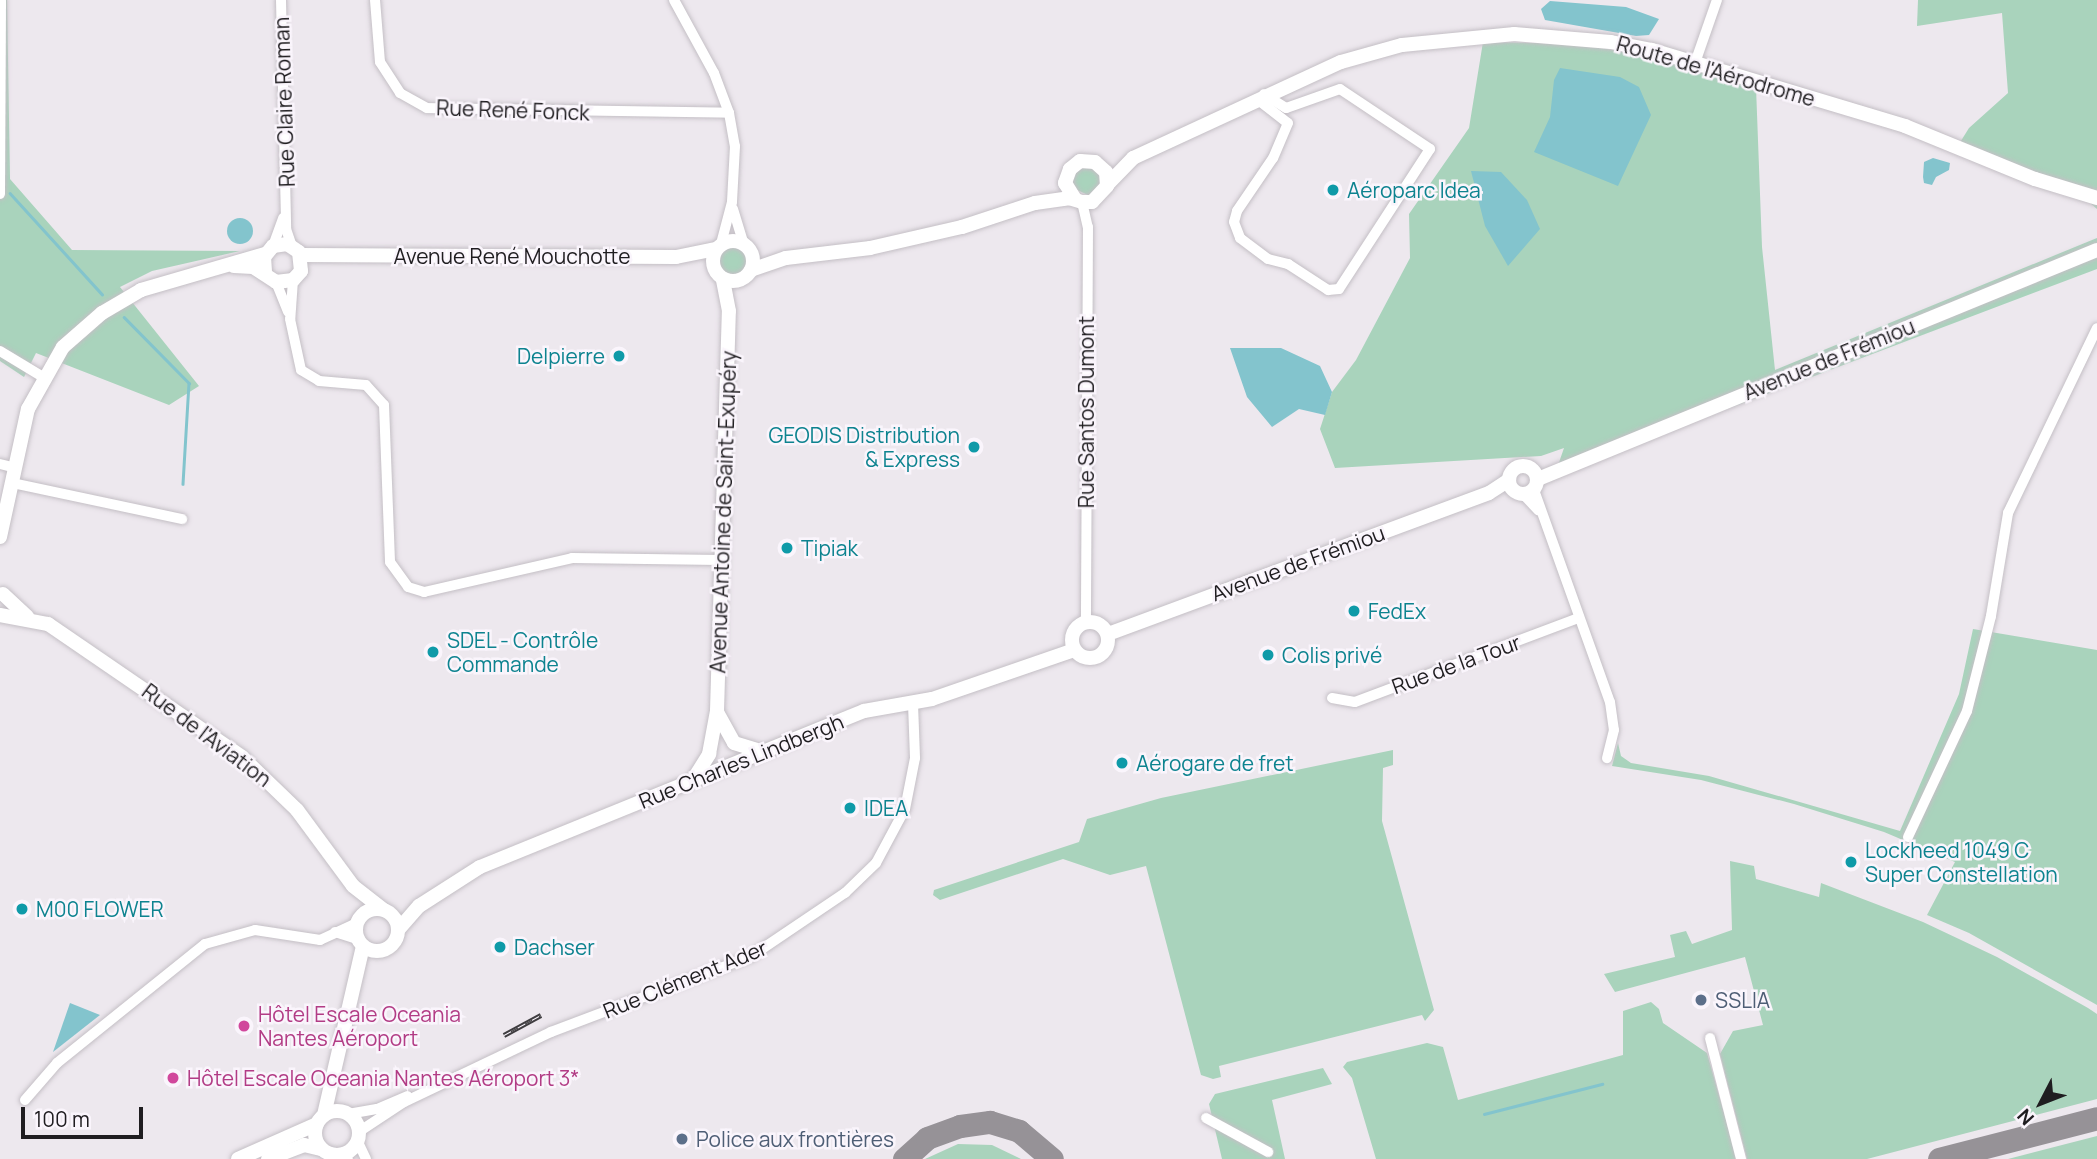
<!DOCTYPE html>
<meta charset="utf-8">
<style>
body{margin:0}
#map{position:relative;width:2097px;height:1159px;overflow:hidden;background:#ede8ee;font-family:Manrope,sans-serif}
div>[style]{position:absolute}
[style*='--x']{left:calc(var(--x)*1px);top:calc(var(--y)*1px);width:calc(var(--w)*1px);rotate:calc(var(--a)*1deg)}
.green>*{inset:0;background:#a9d3bc}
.round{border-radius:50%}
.water>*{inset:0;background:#83c4cd}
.stream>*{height:2.5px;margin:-1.25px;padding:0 1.25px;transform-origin:1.25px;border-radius:1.25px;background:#83c4cd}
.taxiway>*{height:23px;margin:-11.5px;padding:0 11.5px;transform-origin:11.5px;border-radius:11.5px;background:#969297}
.roads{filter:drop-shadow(0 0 2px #c4bfc5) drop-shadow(0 0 2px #c4bfc5)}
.street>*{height:10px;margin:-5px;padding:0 5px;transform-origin:5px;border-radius:5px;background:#fff}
.secondary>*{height:14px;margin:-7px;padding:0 7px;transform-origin:7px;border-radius:7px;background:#fff}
.secondary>.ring{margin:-7px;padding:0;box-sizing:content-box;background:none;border:14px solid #fff;border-radius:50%}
.rail>*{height:5px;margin-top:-2.5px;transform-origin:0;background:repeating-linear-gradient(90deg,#faf5fc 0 8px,#3f3d40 0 16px);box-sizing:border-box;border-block:2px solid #3f3d40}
.dots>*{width:19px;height:19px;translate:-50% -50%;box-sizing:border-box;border:4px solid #faf5fc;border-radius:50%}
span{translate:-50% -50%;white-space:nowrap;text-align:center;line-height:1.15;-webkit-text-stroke:5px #faf5fc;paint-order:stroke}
.street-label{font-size:21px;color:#1f1d20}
.culture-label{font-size:21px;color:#0d838f}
.left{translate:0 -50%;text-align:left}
.right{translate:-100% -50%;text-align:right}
.service-label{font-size:21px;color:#4e5e75}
.hotel-label{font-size:21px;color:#b23c85}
.north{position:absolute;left:2006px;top:1068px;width:70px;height:70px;-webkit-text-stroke:5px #faf5fc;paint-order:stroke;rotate:228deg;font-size:19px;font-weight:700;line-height:28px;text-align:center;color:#1f1d20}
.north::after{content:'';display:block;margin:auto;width:24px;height:32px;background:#1f1d20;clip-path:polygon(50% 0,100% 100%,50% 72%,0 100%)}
.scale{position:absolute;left:21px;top:1107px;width:122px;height:32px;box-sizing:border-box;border:4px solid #1f1d20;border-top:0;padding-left:9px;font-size:21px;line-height:24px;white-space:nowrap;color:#1f1d20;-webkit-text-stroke:5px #faf5fc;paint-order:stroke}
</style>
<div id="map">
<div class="green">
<i style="clip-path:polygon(0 0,7px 0,10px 179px,72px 250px,240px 251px,152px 271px,120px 287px,199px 386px,169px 405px,36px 353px,24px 377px,0 361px)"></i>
<i style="clip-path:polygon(1918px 0,2097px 0,2097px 209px,2089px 202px,1954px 152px,1969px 128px,2008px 93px,2002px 13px,1917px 26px)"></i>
<i style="clip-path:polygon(1483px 42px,1583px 44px,1680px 64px,1756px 87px,1762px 247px,1775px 370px,2097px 238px,2097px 269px,1555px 474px,1564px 448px,1541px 456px,1335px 468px,1320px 429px,1332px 392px,1356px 360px,1410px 258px,1409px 214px,1469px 128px)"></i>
<i style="clip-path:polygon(1082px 166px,1097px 170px,1102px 183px,1090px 196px,1073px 188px,1072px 177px)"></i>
<i class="round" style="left:719px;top:247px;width:28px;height:28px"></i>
<i style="clip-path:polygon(1973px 629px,2097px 650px,2097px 1005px,1969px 933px,1927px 915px,1955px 862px,1884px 832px,1794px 804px,1701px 780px,1612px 766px,1618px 743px,1621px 756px,1631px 763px,1709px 776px,1900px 831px,1959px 694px)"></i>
<i style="clip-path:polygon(1393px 750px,1393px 765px,1383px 768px,1382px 821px,1434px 1010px,1425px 1021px,1422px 1015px,1219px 1066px,1221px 1077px,1213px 1079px,1201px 1075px,1146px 866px,1110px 875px,1063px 859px,940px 900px,933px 895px,934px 890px,1079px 842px,1087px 819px,1161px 798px)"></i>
<i style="clip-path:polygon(1730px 861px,1754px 866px,1756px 879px,1819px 897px,1821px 883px,1923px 922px,1997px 957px,2088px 1008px,2097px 1014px,2097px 1099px,1867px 1159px,1747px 1159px,1720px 1054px,1733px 1031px,1763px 1025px,1745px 957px,1615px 992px,1604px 974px,1675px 957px,1670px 935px,1686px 931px,1692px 944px,1732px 930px)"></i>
<i style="clip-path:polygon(1651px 1002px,1659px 1009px,1663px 1023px,1707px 1053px,1737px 1159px,1376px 1159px,1352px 1078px,1343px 1067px,1347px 1062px,1427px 1043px,1443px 1047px,1458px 1100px,1623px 1055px,1623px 1011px)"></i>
<i style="clip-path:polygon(1323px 1068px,1332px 1084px,1272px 1100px,1285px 1159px,1222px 1159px,1209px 1104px,1215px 1094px)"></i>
<i style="clip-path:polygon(2097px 1136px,2097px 1159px,2008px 1159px)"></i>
<i style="clip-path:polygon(958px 1144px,992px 1145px,1021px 1159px,925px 1159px)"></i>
</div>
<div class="water">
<i style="clip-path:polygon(1550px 1px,1626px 7px,1659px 19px,1649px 35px,1636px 36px,1545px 20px,1541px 9px)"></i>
<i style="clip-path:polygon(1560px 68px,1620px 77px,1639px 87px,1651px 115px,1618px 186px,1534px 152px,1550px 117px,1554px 80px)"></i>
<i style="clip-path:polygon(1933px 158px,1950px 163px,1949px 170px,1936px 177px,1932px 185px,1924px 183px,1923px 177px,1924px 162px)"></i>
<i style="clip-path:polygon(1471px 171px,1501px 172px,1527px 200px,1540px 229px,1508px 266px,1485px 226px)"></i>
<i class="round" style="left:227px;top:218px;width:26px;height:26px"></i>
<i style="clip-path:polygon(1230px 348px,1281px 348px,1320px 366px,1332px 392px,1325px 415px,1299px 409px,1272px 427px,1247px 397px)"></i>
<i style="clip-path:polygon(70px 1003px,100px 1015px,53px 1052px)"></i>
</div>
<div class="stream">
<i style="--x:10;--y:193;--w:137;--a:47.7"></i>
<i style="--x:124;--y:317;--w:93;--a:45.4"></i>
<i style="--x:189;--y:383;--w:101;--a:93.4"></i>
<i style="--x:1484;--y:1114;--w:122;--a:-14.3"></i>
</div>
<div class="taxiway">
<i style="--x:904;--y:1159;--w:31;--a:-42"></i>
<i style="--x:927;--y:1138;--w:35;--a:-20"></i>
<i style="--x:960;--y:1126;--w:30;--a:-8"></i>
<i style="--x:990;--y:1122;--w:30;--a:17"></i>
<i style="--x:1019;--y:1131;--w:43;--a:40.3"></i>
<i style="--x:1939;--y:1159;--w:163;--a:-14.5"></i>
</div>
<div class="roads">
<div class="street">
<i style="--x:281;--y:0;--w:229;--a:88.7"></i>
<i style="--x:286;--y:229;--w:18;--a:71"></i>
<i style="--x:375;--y:0;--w:62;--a:85.4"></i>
<i style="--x:380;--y:62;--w:37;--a:57"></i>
<i style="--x:400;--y:93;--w:31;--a:29"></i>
<i style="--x:427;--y:108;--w:302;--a:0.9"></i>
<i style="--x:674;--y:0;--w:83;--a:61.3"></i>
<i style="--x:714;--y:73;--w:43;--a:69.4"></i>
<i style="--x:729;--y:113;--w:34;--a:80"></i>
<i style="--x:735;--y:146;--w:56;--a:93.1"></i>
<i style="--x:732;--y:202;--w:43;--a:104.7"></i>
<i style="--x:1695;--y:63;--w:67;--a:-70.8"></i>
<i style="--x:1257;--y:99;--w:39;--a:38"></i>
<i style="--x:1288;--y:123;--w:38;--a:113"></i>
<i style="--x:1273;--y:158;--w:64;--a:124.2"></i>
<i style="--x:1237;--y:211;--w:11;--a:105"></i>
<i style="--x:1234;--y:222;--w:17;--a:69"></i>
<i style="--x:1240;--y:238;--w:35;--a:37"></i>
<i style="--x:1268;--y:259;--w:21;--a:14"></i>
<i style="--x:1288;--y:264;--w:48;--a:33"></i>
<i style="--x:1328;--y:290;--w:11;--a:-5"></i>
<i style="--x:1339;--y:289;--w:167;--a:-57"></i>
<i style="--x:1430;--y:149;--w:108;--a:-146.3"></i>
<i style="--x:1340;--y:89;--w:57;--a:160.6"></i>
<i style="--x:1286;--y:108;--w:26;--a:-148"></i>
<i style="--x:0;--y:194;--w:194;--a:-89.7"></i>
<i style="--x:1082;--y:202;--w:26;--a:77"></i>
<i style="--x:1088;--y:227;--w:395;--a:90.3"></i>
<i style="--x:733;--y:209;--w:37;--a:73"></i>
<i style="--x:273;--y:246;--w:30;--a:-70"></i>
<i style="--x:293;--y:280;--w:39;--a:94"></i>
<i style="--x:290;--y:319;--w:52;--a:77.8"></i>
<i style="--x:301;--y:370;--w:21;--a:31"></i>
<i style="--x:319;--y:381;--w:47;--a:4.9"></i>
<i style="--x:366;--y:385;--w:27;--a:48"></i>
<i style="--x:384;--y:405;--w:157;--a:87.8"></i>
<i style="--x:390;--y:562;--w:31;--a:54"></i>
<i style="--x:408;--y:587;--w:17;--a:17"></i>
<i style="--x:424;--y:592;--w:152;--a:-12.9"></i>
<i style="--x:572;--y:558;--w:148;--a:0.8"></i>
<i style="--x:276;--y:282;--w:32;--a:68"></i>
<i style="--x:0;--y:351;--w:50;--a:31.2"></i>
<i style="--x:0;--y:464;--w:16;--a:14"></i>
<i style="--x:12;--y:483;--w:174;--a:12"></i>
<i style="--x:1534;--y:490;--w:225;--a:70.3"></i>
<i style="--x:1610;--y:702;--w:28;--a:82"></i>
<i style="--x:1614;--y:730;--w:29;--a:104"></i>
<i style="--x:1524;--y:495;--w:21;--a:47"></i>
<i style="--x:1332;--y:698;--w:23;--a:10"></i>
<i style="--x:1355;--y:702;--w:239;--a:-20.6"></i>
<i style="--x:1908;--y:837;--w:139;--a:-64.9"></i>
<i style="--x:1967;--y:711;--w:98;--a:-75.8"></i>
<i style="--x:1991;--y:616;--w:104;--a:-80.6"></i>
<i style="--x:2008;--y:513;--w:205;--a:-64.3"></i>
<i style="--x:335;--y:932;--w:23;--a:18"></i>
<i style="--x:1710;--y:1038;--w:125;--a:75.6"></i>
<i style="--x:25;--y:1100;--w:49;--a:-49.1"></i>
<i style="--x:57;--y:1063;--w:190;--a:-38.8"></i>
<i style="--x:205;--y:944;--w:52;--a:-15.6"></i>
<i style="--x:255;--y:930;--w:66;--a:8.7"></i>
<i style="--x:320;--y:940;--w:41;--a:-24.7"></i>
<i style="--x:348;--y:1114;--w:29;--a:-10"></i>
<i style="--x:377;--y:1109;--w:33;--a:-23"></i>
<i style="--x:1206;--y:1118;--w:71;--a:28.7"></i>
<i style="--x:360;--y:1131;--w:53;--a:-33.4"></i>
<i style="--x:404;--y:1102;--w:163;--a:-25.5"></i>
<i style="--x:551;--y:1032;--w:213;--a:-20.7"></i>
<i style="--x:750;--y:957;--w:115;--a:-34"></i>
<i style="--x:845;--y:893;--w:43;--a:-44.1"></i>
<i style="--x:876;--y:863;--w:61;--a:-61.8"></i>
<i style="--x:905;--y:809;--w:52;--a:-78.9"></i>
<i style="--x:915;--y:758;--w:55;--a:-92.1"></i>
<i style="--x:358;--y:1142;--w:19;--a:65"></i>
<i style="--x:342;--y:1155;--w:7;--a:34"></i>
</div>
<div class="secondary">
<i style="--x:1108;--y:184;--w:36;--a:-46"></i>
<i style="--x:1133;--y:158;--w:229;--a:-24.8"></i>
<i style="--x:1341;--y:62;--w:63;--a:-15.6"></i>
<i style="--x:1402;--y:45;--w:113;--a:-5.6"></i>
<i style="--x:1514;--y:34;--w:97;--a:4.7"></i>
<i style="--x:1611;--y:42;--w:42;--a:11"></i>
<i style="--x:1652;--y:50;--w:264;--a:16.7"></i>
<i style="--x:1905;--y:126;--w:140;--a:22.2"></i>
<i style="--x:2035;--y:179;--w:65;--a:17"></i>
<i class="ring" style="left:713px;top:241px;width:26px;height:26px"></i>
<i style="--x:300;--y:255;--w:376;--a:0.3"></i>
<i style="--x:676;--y:257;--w:41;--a:-11.3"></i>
<i style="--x:234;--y:266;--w:19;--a:3"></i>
<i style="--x:253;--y:267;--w:27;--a:33"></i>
<i style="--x:276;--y:282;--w:17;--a:-7"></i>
<i style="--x:293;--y:280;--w:12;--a:-48"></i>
<i style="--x:301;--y:271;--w:19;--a:-96"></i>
<i style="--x:299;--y:252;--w:14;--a:-146"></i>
<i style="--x:287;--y:244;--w:14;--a:172"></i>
<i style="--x:273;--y:246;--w:14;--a:129"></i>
<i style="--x:264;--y:257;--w:16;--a:86"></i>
<i style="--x:751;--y:270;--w:37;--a:-19"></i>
<i style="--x:786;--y:258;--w:85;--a:-6.8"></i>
<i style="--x:870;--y:248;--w:94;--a:-12.9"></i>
<i style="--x:962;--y:227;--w:77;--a:-18.2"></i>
<i style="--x:1035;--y:203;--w:34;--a:-8"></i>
<i style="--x:1069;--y:198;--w:14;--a:17"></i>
<i style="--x:1082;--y:202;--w:10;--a:0"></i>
<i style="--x:1092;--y:202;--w:22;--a:-47"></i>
<i style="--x:1107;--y:186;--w:14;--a:-94"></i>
<i style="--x:1106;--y:172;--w:15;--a:-138"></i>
<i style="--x:1095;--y:162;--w:15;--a:-176"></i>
<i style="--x:1080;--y:161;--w:13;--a:141"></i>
<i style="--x:1070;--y:169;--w:15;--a:110"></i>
<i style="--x:1065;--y:183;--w:19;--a:58"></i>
<i class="ring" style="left:1509px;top:466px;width:14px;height:14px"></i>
<i style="--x:1538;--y:479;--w:604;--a:-22.28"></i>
<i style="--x:0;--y:537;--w:131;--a:-77.7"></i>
<i style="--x:28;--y:409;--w:71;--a:-60.6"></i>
<i style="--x:63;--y:347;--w:52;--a:-41.1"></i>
<i style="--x:102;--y:313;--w:45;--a:-30.5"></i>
<i style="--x:141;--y:290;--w:129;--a:-16.2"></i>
<i style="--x:3;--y:594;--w:33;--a:43"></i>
<i style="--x:0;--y:615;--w:49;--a:10.6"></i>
<i style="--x:48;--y:624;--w:235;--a:34.4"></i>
<i style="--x:242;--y:757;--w:76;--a:43.9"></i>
<i style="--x:297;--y:810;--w:94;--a:53.6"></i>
<i style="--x:353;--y:886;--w:37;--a:38"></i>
<i class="ring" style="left:1072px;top:622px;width:22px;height:22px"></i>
<i style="--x:1108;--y:634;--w:406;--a:-20.3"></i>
<i style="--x:1489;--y:493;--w:24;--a:-33"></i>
<i style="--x:718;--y:714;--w:33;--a:61"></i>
<i style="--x:734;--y:743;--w:30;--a:17"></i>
<i style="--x:693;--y:780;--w:31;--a:-58"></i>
<i style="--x:709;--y:754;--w:44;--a:-79.5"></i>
<i style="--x:717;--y:711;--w:400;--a:-88.3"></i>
<i style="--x:729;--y:311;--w:33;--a:-101"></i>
<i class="ring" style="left:356px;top:909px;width:28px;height:28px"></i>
<i style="--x:398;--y:930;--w:32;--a:-49"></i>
<i style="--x:419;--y:906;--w:72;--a:-32.6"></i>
<i style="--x:480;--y:867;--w:414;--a:-22.1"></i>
<i style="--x:864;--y:711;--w:69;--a:-10"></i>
<i style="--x:932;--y:699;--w:150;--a:-19"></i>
<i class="ring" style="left:315px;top:1111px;width:30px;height:30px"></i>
<i style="--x:324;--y:1115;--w:173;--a:-77"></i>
<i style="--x:238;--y:1159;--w:86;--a:-23.9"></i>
<i style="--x:268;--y:1159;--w:39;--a:-21"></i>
<i style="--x:304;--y:1145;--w:17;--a:13"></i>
</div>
</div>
<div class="rail">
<i style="--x:504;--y:1035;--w:42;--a:-28.4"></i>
</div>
<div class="dots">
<i style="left:1333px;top:190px;background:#0f9aa8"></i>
<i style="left:619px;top:356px;background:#0f9aa8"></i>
<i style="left:974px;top:447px;background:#0f9aa8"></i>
<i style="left:787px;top:548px;background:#0f9aa8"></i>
<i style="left:1354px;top:611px;background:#0f9aa8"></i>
<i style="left:433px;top:652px;background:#0f9aa8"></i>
<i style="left:1268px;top:655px;background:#0f9aa8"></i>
<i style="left:1122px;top:763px;background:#0f9aa8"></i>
<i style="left:850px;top:808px;background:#0f9aa8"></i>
<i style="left:1851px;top:862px;background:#0f9aa8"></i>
<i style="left:22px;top:909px;background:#0f9aa8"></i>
<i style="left:500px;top:947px;background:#0f9aa8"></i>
<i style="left:1701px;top:1000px;background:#5c6f8a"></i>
<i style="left:244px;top:1026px;background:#d1479c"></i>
<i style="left:173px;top:1078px;background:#d1479c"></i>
<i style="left:682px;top:1139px;background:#5c6f8a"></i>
</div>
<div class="street-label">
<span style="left:1716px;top:71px;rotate:16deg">Route de l'Aérodrome</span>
<span style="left:284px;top:102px;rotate:-92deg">Rue Claire Roman</span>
<span style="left:513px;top:110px;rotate:2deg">Rue René Fonck</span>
<span style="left:512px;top:256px">Avenue René Mouchotte</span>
<span style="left:1829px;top:359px;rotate:-22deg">Avenue de Frémiou</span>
<span style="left:1086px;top:412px;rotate:-90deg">Rue Santos Dumont</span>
<span style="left:723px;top:512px;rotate:-88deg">Avenue Antoine de Saint-Exupéry</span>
<span style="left:1298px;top:563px;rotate:-20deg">Avenue de Frémiou</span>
<span style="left:1456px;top:664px;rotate:-20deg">Rue de la Tour</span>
<span style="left:207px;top:735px;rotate:37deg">Rue de l'Aviation</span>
<span style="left:741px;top:761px;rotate:-22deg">Rue Charles Lindbergh</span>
<span style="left:685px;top:979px;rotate:-22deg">Rue Clément Ader</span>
</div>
<div class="culture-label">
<span class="left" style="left:1347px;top:190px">Aéroparc Idea</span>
<span class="right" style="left:605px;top:356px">Delpierre</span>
<span class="right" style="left:960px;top:447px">GEODIS Distribution<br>&amp; Express</span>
<span class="left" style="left:801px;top:548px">Tipiak</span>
<span class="left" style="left:1368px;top:611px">FedEx</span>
<span class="left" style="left:447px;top:652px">SDEL - Contrôle<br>Commande</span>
<span class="left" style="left:1282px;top:655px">Colis privé</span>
<span class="left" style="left:1136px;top:763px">Aérogare de fret</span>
<span class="left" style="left:864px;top:808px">IDEA</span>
<span class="left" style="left:1865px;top:862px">Lockheed 1049 C<br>Super Constellation</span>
<span class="left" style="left:36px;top:909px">M00 FLOWER</span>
<span class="left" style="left:514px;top:947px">Dachser</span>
</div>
<div class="service-label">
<span class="left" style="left:1715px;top:1000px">SSLIA</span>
<span class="left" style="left:696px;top:1139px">Police aux frontières</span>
</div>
<div class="hotel-label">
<span class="left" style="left:258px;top:1026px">Hôtel Escale Oceania<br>Nantes Aéroport</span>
<span class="left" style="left:187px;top:1078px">Hôtel Escale Oceania Nantes Aéroport 3*</span>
</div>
<div class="north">N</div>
<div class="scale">100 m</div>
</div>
